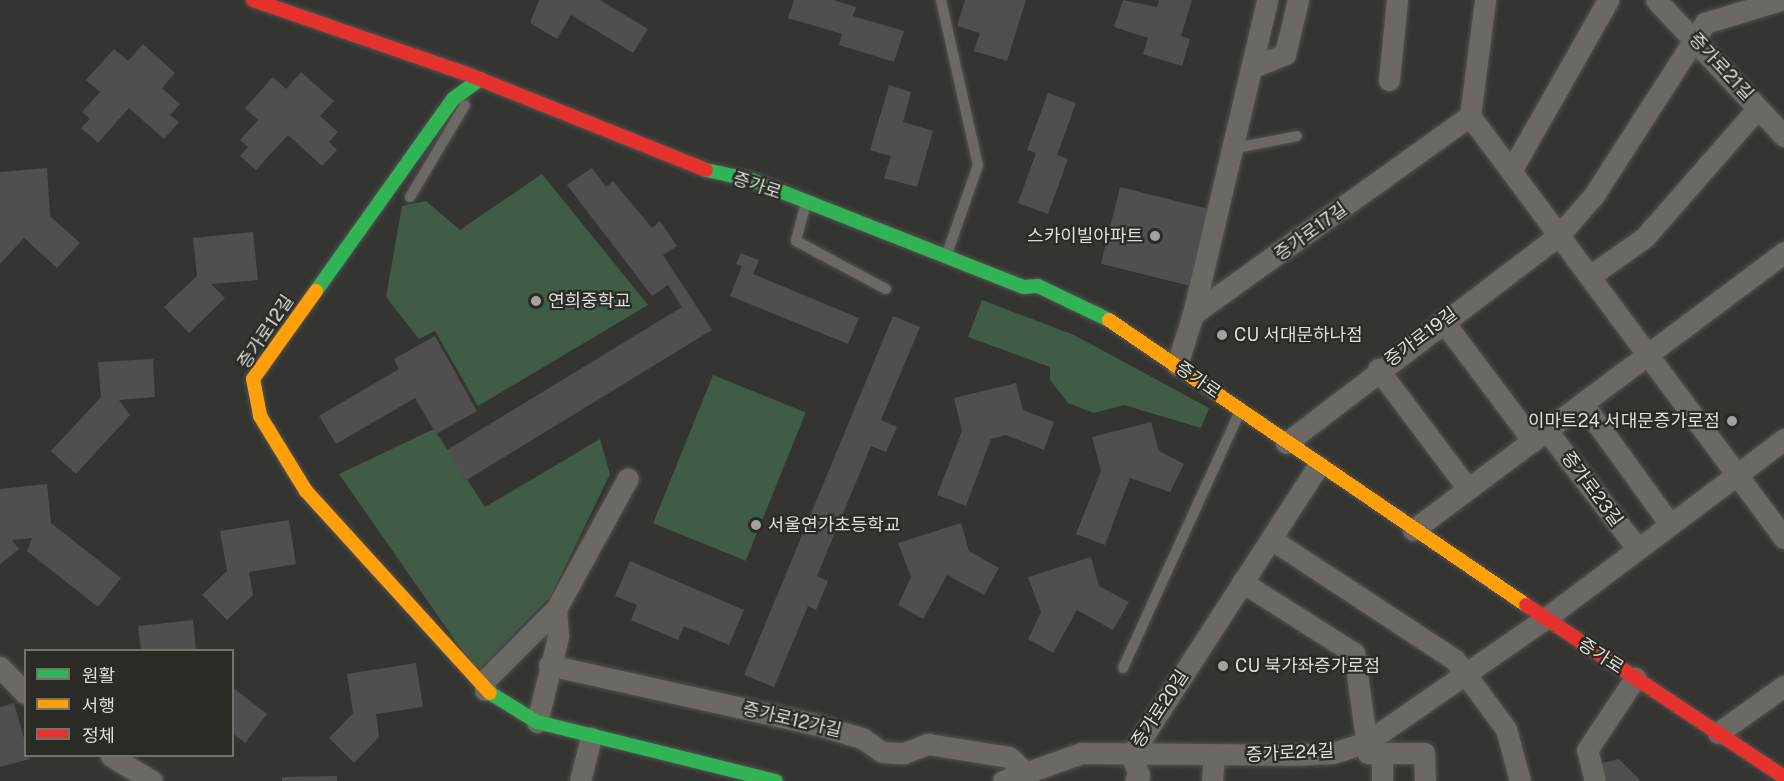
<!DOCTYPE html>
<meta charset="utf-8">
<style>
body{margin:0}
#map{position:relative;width:1784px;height:781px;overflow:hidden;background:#343431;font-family:"Public Sans","Noto Sans KR",sans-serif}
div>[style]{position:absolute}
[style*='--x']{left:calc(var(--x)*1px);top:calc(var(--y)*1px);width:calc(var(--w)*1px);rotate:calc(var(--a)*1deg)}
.green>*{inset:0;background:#405c46;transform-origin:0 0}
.building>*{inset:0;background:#504f4e;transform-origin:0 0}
.roads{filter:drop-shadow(0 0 2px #525250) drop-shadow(0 0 2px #525250)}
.lane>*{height:10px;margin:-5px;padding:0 5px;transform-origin:5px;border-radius:5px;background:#6c6863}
.street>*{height:21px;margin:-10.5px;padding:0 10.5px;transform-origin:10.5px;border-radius:10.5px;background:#6c6863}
.fast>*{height:14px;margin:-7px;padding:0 7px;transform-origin:7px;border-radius:7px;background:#30b455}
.slow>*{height:14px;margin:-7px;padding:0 7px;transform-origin:7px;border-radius:7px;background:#ff9f0a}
.jam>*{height:14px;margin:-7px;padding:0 7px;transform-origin:7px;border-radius:7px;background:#e5322d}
.dots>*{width:16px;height:16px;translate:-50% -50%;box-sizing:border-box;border:3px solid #2b2b26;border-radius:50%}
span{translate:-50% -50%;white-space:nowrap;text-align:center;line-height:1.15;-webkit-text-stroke:4.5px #2b2b26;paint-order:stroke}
.street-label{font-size:18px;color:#dfdedb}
.poi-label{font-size:18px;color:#dfdedb}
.right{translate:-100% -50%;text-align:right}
.left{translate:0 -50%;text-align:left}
.legend{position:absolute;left:24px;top:649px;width:210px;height:108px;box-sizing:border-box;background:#2b2b26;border:2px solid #73736e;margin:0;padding:8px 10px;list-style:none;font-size:18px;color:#dfdedb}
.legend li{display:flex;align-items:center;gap:12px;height:30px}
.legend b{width:30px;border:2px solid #73736e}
</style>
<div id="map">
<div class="green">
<i style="clip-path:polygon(542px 174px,648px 305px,478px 406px,435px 331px,419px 339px,386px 297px,402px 206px,426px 201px,460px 230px)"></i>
<i style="clip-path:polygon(982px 300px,1074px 335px,1209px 408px,1201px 428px,1124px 405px,1094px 413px,1068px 403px,1050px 380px,1050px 367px,968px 337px)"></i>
<i style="left:713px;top:375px;width:100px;height:160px;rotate:22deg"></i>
<i style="clip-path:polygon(434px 429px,485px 507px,600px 439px,610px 474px,551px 596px,477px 672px,339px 474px)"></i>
</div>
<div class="building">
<i style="clip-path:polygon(539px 0,600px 0,648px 29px,633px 53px,571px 15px,557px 39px,530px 23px)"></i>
<i style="clip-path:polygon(794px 0,833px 0,856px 7px,853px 16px,904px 31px,894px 62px,839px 45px,842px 34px,788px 18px)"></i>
<i style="clip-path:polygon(965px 0,1026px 0,1007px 61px,974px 51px,980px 33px,957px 26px)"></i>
<i style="clip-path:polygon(1123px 0,1157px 7px,1159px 0,1192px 0,1181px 36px,1190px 39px,1182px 66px,1143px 54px,1148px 38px,1114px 27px)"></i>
<i style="clip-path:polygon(143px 44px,175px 73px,162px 88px,180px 104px,170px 115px,179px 122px,164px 139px,129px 108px,98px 143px,81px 128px,90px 119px,82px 112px,100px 92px,86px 80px,114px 49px,128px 61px)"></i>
<i style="clip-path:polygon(301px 72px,334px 101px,320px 116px,338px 132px,329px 142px,337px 150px,322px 166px,288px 135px,256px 170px,240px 156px,248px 147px,240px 140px,258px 120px,245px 108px,273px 77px,286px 89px)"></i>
<i style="clip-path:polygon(889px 85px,911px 92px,903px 122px,933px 131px,917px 187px,884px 178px,891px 156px,870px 150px)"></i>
<i style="clip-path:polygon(1048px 93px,1076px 103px,1057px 155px,1068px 159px,1048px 214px,1018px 203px,1036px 153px,1027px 150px)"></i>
<i style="clip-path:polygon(47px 168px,50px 216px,80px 243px,57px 268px,24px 238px,0 264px,0 172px)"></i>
<i style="clip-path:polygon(592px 168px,606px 187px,613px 181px,652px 228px,660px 221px,677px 246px,663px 255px,712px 330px,465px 481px,447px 450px,682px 307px,668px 285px,652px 296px,567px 185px)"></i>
<i style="left:1120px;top:187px;width:91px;height:79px;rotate:14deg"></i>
<i style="clip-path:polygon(253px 232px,258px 280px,211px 284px,225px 298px,189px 333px,164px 307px,197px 276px,193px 238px)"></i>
<i style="clip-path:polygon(741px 253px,759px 260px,753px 274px,859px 318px,848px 344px,730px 296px,742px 266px,736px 264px)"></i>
<i style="clip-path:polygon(893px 316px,920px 327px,881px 420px,897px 427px,886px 452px,871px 446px,817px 576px,828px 581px,816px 610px,808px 606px,774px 687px,744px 675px)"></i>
<i style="clip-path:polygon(435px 336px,477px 411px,436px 434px,415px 398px,336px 444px,319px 416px,399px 369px,394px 359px)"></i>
<i style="clip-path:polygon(153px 359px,155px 397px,119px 400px,130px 415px,76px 474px,51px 451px,101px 397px,98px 362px)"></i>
<i style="clip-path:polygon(1016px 383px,1023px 410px,1054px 422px,1044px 450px,1006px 435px,991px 439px,966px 506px,937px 495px,962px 431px,954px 398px)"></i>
<i style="clip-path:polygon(1151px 422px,1159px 451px,1184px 464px,1170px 492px,1130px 478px,1105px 545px,1076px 534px,1101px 471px,1092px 437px)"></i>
<i style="clip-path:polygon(47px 484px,51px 523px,121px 578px,98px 607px,27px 551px,32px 538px,12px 540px,19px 549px,0 564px,0 489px)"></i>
<i style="clip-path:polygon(289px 520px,296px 564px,249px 572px,253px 595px,227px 620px,202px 595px,227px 571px,220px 531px)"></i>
<i style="clip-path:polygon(961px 523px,969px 551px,999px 568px,984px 595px,947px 575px,923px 619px,898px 605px,911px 577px,898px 543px)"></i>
<i style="clip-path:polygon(1091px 557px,1099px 586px,1129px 602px,1113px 630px,1077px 610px,1053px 653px,1028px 639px,1041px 612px,1028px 577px)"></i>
<i style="clip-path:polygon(630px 561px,744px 610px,729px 645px,684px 626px,678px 640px,631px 620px,637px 605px,615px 596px)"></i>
<i style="clip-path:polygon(193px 620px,196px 650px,141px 650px,138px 626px)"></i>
<i style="clip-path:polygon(416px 663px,423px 707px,376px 714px,379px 737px,354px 763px,329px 738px,353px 713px,347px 674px)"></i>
<i style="clip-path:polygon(232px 687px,267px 714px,245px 743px,232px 733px)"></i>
<i style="clip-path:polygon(14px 703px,30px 759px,0 767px,0 707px)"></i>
<i style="clip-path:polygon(1619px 759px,1639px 779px,1640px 781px,1604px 781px,1599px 764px)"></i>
<i style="clip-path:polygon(337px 776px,337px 781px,282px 781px,282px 777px)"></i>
</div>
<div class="roads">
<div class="lane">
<i style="--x:941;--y:0;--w:169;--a:77.4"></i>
<i style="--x:978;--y:165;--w:97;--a:109.2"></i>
<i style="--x:1236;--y:148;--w:62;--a:-11.1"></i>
<i style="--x:410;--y:197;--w:107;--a:-59.1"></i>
<i style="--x:806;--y:203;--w:39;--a:105"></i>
<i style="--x:796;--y:241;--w:102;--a:28.1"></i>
<i style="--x:1123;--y:668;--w:280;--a:-65.5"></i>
</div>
<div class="street">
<i style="--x:1656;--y:0;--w:187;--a:46.7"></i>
<i style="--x:1251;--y:68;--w:37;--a:-22"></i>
<i style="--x:1285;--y:54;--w:56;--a:-76.5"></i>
<i style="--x:1389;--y:80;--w:80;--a:-84.3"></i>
<i style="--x:1470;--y:116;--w:117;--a:-82.6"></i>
<i style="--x:1511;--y:171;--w:197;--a:-60.4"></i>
<i style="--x:1590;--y:276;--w:67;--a:-35.3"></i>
<i style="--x:1645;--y:237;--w:171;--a:-48.8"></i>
<i style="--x:1193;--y:314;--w:323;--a:-76.7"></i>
<i style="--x:1443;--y:321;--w:150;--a:53.1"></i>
<i style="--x:1177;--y:365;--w:53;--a:-72.6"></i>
<i style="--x:1193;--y:314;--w:340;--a:-35.6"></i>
<i style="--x:1470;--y:116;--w:526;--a:53.35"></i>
<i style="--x:1378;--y:369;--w:150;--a:53.1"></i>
<i style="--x:1583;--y:404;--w:147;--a:54.1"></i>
<i style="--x:1547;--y:431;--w:148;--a:52.4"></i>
<i style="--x:1286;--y:443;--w:343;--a:-37.3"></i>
<i style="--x:1559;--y:235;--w:53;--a:-48.8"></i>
<i style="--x:1594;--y:195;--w:205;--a:-57.2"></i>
<i style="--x:1705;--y:23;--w:78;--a:-17"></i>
<i style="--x:1413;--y:530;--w:464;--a:-36.8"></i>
<i style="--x:1271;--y:539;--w:220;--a:33.3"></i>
<i style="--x:1455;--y:660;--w:86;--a:53.5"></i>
<i style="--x:1506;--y:729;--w:54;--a:74.9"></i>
<i style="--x:1242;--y:582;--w:133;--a:32.4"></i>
<i style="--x:1354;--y:653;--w:101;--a:82"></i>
<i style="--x:1368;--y:753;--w:56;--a:0"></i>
<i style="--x:1424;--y:753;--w:28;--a:88"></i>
<i style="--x:549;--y:665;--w:279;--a:12.6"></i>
<i style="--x:821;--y:726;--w:43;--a:16.3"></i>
<i style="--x:862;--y:738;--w:24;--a:35"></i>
<i style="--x:882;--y:752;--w:22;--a:3"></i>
<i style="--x:904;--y:753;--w:26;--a:-21"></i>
<i style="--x:928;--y:744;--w:82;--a:9.1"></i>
<i style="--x:1009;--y:757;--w:22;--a:43"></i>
<i style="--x:0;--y:667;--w:37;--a:46"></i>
<i style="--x:485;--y:690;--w:10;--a:-90"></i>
<i style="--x:485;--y:680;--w:100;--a:-45"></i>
<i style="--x:556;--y:609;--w:149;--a:-61.2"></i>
<i style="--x:537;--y:722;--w:88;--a:-76.1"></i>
<i style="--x:558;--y:637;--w:28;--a:-94"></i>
<i style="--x:1718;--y:733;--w:81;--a:-35.5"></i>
<i style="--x:1382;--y:753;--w:28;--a:90"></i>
<i style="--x:1131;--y:755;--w:344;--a:-57.1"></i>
<i style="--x:1131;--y:755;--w:22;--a:68"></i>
<i style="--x:1139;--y:775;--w:7;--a:124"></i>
<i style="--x:111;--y:756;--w:48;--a:31.4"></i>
<i style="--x:580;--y:781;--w:45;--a:-76"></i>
<i style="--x:1003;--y:781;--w:83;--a:-19.7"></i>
<i style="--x:1081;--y:753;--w:209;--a:0.5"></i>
<i style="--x:1290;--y:755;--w:43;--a:-2.7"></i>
<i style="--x:1333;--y:753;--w:36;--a:-18"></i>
<i style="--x:1367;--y:742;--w:218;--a:-34.7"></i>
<i style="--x:1546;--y:618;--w:298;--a:-36.9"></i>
<i style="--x:1212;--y:781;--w:26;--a:-86"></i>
<i style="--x:1595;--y:781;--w:32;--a:-104"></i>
<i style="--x:1587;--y:750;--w:87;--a:-56.3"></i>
</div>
<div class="fast">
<i style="--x:706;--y:170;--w:47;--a:12.3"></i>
<i style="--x:752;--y:180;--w:291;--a:21.5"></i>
<i style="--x:1023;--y:287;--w:15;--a:-4"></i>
<i style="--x:1038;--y:286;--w:79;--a:25.6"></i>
<i style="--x:316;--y:291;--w:236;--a:-54.5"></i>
<i style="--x:453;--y:99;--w:34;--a:-36"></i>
<i style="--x:490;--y:693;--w:55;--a:31.7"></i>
<i style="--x:537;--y:722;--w:246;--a:13.9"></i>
</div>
<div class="slow">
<i style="--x:316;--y:291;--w:108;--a:125.6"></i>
<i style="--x:253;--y:379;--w:38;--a:79"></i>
<i style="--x:260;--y:416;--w:88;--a:58.5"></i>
<i style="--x:306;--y:491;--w:273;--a:47.7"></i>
<i style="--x:1109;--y:320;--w:505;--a:34.35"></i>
</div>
<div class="jam">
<i style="--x:253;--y:0;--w:232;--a:19.1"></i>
<i style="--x:472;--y:76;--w:252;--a:21.9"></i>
<i style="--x:1526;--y:605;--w:310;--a:33.7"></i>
</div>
</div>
<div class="dots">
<i style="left:1155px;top:236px;background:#a3a2a0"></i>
<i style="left:536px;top:301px;background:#a3a2a0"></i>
<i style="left:1222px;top:335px;background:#a3a2a0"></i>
<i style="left:1732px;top:421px;background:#a3a2a0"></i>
<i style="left:756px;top:525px;background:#a3a2a0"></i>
<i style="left:1223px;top:666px;background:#a3a2a0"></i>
</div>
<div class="street-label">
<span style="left:1721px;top:67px;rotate:47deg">증가로21길</span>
<span style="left:757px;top:186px;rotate:18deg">증가로</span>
<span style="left:1311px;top:232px;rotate:-36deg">증가로17길</span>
<span style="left:266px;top:332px;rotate:-56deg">증가로12길</span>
<span style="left:1421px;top:337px;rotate:-37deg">증가로19길</span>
<span style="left:1198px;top:380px;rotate:35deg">증가로</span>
<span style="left:1592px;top:489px;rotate:53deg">증가로23길</span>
<span style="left:1601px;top:656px;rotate:33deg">증가로</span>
<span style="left:1160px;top:709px;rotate:-57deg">증가로20길</span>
<span style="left:792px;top:720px;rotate:13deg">증가로12가길</span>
<span style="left:1290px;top:753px;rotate:-3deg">증가로24길</span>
</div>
<div class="poi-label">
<span class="right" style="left:1143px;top:236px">스카이빌아파트</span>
<span class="left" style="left:548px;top:301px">연희중학교</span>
<span class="left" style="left:1234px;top:335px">CU 서대문하나점</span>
<span class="right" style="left:1720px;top:421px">이마트24 서대문증가로점</span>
<span class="left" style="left:768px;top:525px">서울연가초등학교</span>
<span class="left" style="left:1235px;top:666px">CU 북가좌증가로점</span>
</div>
<ul class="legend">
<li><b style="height:8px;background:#30b455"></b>원활</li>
<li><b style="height:8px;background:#ff9f0a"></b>서행</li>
<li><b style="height:8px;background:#e5322d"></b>정체</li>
</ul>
</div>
